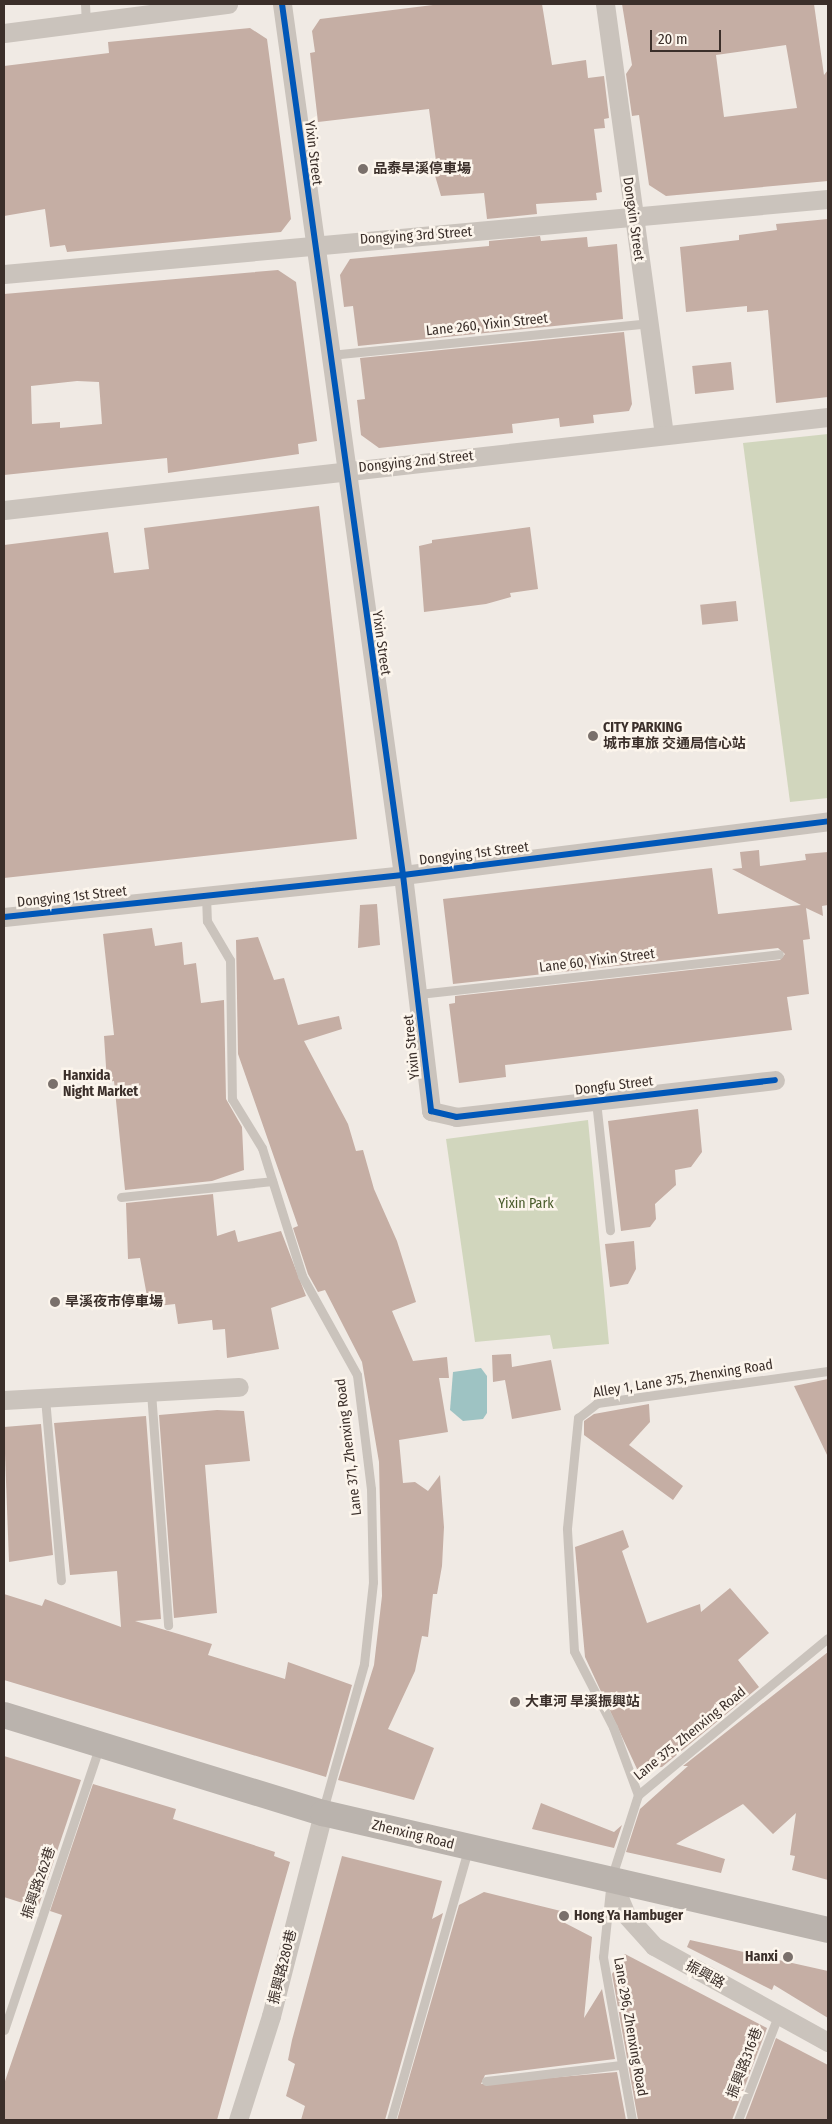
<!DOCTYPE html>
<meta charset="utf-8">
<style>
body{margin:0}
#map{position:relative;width:832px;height:2124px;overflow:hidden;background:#f0eae4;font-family:"Fira Sans Condensed","Noto Sans TC",sans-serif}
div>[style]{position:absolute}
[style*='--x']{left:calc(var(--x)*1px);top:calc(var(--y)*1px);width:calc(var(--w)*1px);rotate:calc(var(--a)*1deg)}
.green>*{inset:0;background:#d1d6bd}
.water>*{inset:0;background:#9ec3c3}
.building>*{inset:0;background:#c5aea4;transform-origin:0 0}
.service>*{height:9px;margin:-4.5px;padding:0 4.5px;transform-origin:4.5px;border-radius:4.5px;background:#cac3bc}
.minor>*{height:19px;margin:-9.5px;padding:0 9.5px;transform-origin:9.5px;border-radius:9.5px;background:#cac3bc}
.secondary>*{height:26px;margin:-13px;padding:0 13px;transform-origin:13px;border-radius:13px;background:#bab3ad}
.cycleway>*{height:6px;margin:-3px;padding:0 3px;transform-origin:3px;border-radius:3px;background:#0057b8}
.dots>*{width:14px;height:14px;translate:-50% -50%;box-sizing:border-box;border:2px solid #fcf5ec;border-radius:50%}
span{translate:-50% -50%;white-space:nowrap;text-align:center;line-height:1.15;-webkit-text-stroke:5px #fcf5ec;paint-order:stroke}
.street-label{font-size:14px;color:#3b2f2a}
.poi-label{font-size:14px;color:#3b2f2a;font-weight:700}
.left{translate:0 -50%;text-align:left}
.right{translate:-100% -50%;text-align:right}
.park-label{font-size:14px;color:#495c2b}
.frame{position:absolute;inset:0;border:5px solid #3b2f2a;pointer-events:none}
.scale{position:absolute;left:650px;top:30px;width:71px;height:22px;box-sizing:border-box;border:2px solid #3b2f2a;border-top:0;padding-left:6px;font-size:15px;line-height:18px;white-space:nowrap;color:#3b2f2a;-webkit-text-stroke:4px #fcf5ec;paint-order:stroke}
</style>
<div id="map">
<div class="green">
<i style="clip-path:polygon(828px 434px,828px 798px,790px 802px,743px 443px)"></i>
<i style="clip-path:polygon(588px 1120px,609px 1344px,553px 1349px,550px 1335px,475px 1342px,446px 1139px)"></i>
</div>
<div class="water">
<i style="clip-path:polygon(481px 1368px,487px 1376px,487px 1413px,483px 1419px,463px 1421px,450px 1410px,453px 1372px)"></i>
</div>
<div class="building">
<i style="clip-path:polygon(441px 4px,542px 4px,552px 65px,586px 60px,588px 78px,604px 76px,609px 118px,604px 119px,605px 128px,594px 129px,602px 192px,596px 193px,597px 200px,536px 204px,537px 214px,487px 219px,484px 193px,441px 196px,431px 162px,436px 161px,429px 109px,318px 122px,310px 53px,315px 52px,312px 31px,320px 19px)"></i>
<i style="clip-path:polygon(evenodd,622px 4px,814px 4px,824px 75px,828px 70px,828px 181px,666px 196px,649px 185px,639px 115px,632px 116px,626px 74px,632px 65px,622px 4px,786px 45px,797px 108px,724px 117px,716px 55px,786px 45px)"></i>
<i style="clip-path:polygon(250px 28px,267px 39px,291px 219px,281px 232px,67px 252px,65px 245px,50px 247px,45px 209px,4px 216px,4px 66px,109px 53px,108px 42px)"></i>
<i style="clip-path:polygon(828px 219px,828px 397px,776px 403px,768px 310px,747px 312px,747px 306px,686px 312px,680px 247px,739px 240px,739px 235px,777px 230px,776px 224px)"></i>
<i style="clip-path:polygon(540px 236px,541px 241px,587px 237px,588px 247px,617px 244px,623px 319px,358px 346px,353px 306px,344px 307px,340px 275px,350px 259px,489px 246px,489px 241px)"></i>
<i style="clip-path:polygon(evenodd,278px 270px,296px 282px,317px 441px,298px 444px,299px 454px,168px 473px,167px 458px,4px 475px,4px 294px,278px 270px,77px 381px,99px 382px,102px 424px,60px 428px,60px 422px,32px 424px,31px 386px,77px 381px)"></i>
<i style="clip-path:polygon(624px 332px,632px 404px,629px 411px,593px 415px,594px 423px,560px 427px,559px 418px,512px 424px,513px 433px,379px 448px,361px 435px,357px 400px,365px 399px,360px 358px)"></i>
<i style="left:731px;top:362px;width:28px;height:39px;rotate:84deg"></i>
<i style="clip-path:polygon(319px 506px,357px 839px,4px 878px,4px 545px,108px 532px,114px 573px,149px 569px,144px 528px)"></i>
<i style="clip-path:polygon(530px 527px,538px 589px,510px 593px,511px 597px,486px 604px,424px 612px,419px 546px,432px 543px,432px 540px)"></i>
<i style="left:736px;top:601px;width:20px;height:36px;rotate:84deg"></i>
<i style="clip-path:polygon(759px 850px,760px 866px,806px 860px,805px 854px,828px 852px,828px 905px,822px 906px,823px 916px,806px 908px,810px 939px,803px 940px,809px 994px,787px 997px,792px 1030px,505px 1065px,506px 1077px,459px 1083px,449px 1004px,455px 1003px,455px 996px,780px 960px,785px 954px,778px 948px,453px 984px,443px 899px,712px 868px,718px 914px,801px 905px,732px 869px,742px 868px,740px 852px)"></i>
<i style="clip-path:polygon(377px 904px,380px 945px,358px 948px,360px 905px)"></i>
<i style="clip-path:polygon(152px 928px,155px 946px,182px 942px,184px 965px,196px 963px,201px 1003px,224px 1000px,226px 1099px,242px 1127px,244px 1170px,212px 1181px,125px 1190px,114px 1081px,107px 1082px,104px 1036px,114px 1035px,103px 934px)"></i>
<i style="clip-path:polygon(258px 937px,274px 980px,284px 978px,298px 1025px,339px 1016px,342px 1029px,304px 1041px,348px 1124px,356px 1151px,363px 1150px,374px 1189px,397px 1241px,416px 1302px,392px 1311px,413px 1361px,447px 1357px,449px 1378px,439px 1378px,448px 1432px,399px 1440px,403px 1483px,415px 1482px,428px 1491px,440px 1475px,444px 1527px,442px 1566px,437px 1594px,433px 1594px,428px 1637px,422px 1636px,415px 1671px,388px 1729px,434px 1748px,414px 1800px,338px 1780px,374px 1665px,382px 1596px,379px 1462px,362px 1362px,325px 1290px,318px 1292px,308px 1274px,293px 1228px,298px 1226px,238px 1054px,236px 940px)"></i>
<i style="clip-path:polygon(698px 1109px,702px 1152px,691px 1167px,675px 1170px,676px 1185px,655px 1204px,656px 1219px,650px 1227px,621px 1231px,608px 1121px)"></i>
<i style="clip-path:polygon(213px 1194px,217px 1236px,235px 1230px,238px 1242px,281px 1231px,306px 1296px,271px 1308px,279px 1349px,227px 1358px,225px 1329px,213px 1330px,212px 1320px,178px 1324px,175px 1304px,149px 1307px,140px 1258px,128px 1259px,126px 1203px)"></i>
<i style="clip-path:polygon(634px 1241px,636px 1269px,628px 1284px,610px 1287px,605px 1244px)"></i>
<i style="clip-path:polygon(511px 1354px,512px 1367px,551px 1360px,561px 1410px,512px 1419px,505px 1380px,493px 1382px,492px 1355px)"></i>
<i style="clip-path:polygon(828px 1379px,828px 1457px,794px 1386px)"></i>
<i style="clip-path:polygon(649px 1404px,650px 1422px,629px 1445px,683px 1486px,673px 1500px,584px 1435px,584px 1421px,594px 1414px)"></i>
<i style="clip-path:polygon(217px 1410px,244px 1411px,250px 1461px,205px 1465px,217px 1613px,174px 1618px,159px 1415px)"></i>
<i style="clip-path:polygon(146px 1416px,161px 1619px,135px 1621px,212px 1644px,208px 1655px,285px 1679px,288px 1662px,352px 1685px,326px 1777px,4px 1680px,4px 1594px,42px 1606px,45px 1599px,121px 1627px,117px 1571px,70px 1575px,54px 1423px)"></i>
<i style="clip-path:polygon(41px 1424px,53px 1555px,9px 1562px,4px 1427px)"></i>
<i style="clip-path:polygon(623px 1530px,629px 1547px,622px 1551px,647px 1623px,700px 1604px,701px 1612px,730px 1588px,769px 1633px,738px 1660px,759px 1687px,662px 1767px,637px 1769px,585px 1657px,575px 1547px)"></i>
<i style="clip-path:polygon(828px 1652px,828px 1880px,792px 1870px,795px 1856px,790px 1855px,796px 1813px,773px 1834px,743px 1804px,676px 1844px,725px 1859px,721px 1873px,626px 1852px,640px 1809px,688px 1766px,683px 1766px)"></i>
<i style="clip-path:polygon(4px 1756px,81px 1780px,38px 1908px,4px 1897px)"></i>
<i style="clip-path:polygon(93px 1784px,176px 1809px,173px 1819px,275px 1852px,274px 1856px,290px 1862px,217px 2120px,4px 2120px,4px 2084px,62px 1915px,50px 1911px)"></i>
<i style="clip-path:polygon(541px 1803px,614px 1832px,622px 1825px,614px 1848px,532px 1829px)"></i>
<i style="clip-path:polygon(342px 1856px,442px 1881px,432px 1919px,443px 1913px,385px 2120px,301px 2120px,305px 2106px,286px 2096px,295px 2064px,288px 2060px,292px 2040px)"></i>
<i style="clip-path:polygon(484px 1892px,569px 1913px,565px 1923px,592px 1937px,584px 2018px,602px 1989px,615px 2059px,485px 2075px,481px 2084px,617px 2072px,626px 2120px,397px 2120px,459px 1905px)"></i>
<i style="clip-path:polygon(690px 1940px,828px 1971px,828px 2018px,774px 1985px,772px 1990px,687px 1947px)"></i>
<i style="clip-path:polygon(625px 1954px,767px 2028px,732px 2120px,638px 2120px,612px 1974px)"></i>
<i style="clip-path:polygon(776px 2038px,828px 2065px,828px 2120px,745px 2120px)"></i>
</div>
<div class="service">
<i style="--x:85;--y:4;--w:18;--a:87"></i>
<i style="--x:330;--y:355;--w:320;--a:-5.7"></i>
<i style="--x:206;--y:895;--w:26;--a:88"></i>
<i style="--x:207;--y:921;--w:45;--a:59.5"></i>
<i style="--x:230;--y:960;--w:139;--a:89.2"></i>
<i style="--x:232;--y:1099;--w:57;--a:58.5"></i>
<i style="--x:262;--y:1148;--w:134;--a:72.6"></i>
<i style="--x:302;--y:1276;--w:113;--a:60.9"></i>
<i style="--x:357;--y:1375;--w:115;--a:83"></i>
<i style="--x:371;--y:1489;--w:93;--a:88.8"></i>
<i style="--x:373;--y:1582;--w:82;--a:96.3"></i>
<i style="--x:364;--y:1664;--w:152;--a:105.7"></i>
<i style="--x:419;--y:994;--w:362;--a:-6.3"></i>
<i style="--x:596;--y:1101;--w:130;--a:83.8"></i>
<i style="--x:121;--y:1197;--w:152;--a:-6"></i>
<i style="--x:151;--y:1392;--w:234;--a:85.8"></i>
<i style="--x:45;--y:1398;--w:183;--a:85"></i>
<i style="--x:638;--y:1795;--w:72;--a:-110.2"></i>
<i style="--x:613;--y:1727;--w:85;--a:-117.2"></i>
<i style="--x:574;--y:1651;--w:123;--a:-93.3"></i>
<i style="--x:567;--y:1528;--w:111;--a:-84.3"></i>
<i style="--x:578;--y:1418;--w:24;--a:-38"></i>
<i style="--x:597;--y:1403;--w:233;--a:-7.9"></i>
<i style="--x:4;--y:2030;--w:299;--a:-71.4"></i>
<i style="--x:486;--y:2081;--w:136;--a:-6.8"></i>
<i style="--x:391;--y:2120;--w:282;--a:-74.1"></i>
<i style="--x:632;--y:2120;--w:166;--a:-100.1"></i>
<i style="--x:603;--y:1957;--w:78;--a:-84.1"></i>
<i style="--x:611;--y:1879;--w:88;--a:-72.2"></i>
<i style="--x:638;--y:1795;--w:246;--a:-39.6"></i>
<i style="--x:738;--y:2120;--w:111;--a:-69"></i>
</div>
<div class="minor">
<i style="--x:282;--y:4;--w:879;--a:82.09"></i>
<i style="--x:403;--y:875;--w:238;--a:83.2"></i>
<i style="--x:431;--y:1111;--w:26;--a:13"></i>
<i style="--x:456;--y:1117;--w:321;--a:-6.6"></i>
<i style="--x:605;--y:4;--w:434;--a:82.2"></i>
<i style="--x:4;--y:33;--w:226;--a:-7.4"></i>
<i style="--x:4;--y:274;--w:827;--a:-5.2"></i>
<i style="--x:4;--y:510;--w:829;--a:-6.44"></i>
<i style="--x:4;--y:917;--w:401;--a:-6"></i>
<i style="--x:403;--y:875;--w:428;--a:-7.2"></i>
<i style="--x:4;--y:1400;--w:235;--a:-3.2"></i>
<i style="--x:611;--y:1879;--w:39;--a:67"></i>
<i style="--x:626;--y:1915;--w:42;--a:47.9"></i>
<i style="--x:654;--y:1946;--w:199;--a:28.9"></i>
<i style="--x:238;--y:2120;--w:109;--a:-72.4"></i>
<i style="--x:271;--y:2016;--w:210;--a:-75.6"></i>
</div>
<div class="secondary">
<i style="--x:4;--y:1715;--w:334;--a:17.1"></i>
<i style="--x:323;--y:1813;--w:518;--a:13.04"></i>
</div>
<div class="cycleway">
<i style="--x:282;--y:4;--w:879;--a:82.09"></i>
<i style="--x:403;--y:875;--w:238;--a:83.2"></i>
<i style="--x:431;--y:1111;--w:26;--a:13"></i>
<i style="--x:456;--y:1117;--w:321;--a:-6.6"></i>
<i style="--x:4;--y:917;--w:401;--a:-6"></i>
<i style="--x:403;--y:875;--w:428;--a:-7.2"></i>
</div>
<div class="dots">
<i style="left:363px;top:169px;background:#7a706b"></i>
<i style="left:593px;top:736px;background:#7a706b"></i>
<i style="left:53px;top:1084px;background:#7a706b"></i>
<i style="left:55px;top:1302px;background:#7a706b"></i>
<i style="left:515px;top:1702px;background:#7a706b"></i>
<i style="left:564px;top:1916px;background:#7a706b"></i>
<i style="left:788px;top:1957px;background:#7a706b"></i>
</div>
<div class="street-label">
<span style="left:313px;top:153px;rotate:83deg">Yixin Street</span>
<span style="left:633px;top:219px;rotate:82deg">Dongxin Street</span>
<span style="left:416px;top:236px;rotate:-4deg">Dongying 3rd Street</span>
<span style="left:487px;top:325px;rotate:-6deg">Lane 260, Yixin Street</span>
<span style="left:416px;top:462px;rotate:-6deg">Dongying 2nd Street</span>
<span style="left:381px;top:643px;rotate:82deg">Yixin Street</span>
<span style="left:474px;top:854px;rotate:-7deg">Dongying 1st Street</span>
<span style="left:72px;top:897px;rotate:-6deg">Dongying 1st Street</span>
<span style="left:597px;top:961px;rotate:-7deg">Lane 60, Yixin Street</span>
<span style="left:412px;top:1047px;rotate:-96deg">Yixin Street</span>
<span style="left:614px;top:1086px;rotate:-7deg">Dongfu Street</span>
<span style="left:683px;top:1379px;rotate:-9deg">Alley 1, Lane 375, Zhenxing Road</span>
<span style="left:349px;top:1447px;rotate:-97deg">Lane 371, Zhenxing Road</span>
<span style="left:690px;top:1734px;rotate:-39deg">Lane 375, Zhenxing Road</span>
<span style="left:413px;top:1835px;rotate:14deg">Zhenxing Road</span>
<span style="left:39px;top:1883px;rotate:-71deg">振興路262巷</span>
<span style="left:283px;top:1967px;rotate:-76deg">振興路280巷</span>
<span style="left:705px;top:1975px;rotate:29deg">振興路</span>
<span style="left:630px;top:2027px;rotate:80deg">Lane 296, Zhenxing Road</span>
<span style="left:745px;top:2063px;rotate:-69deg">振興路316巷</span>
</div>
<div class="poi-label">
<span class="left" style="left:373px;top:169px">品泰旱溪停車場</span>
<span class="left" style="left:603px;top:736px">CITY PARKING<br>城市車旅 交通局信心站</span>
<span class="left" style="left:63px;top:1084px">Hanxida<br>Night Market</span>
<span class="left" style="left:65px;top:1302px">旱溪夜市停車場</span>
<span class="left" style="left:525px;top:1702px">大車河 旱溪振興站</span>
<span class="left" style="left:574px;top:1916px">Hong Ya Hambuger</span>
<span class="right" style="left:778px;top:1957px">Hanxi</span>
</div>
<div class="park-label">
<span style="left:526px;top:1204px">Yixin Park</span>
</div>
<div class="frame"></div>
<div class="scale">20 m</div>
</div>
